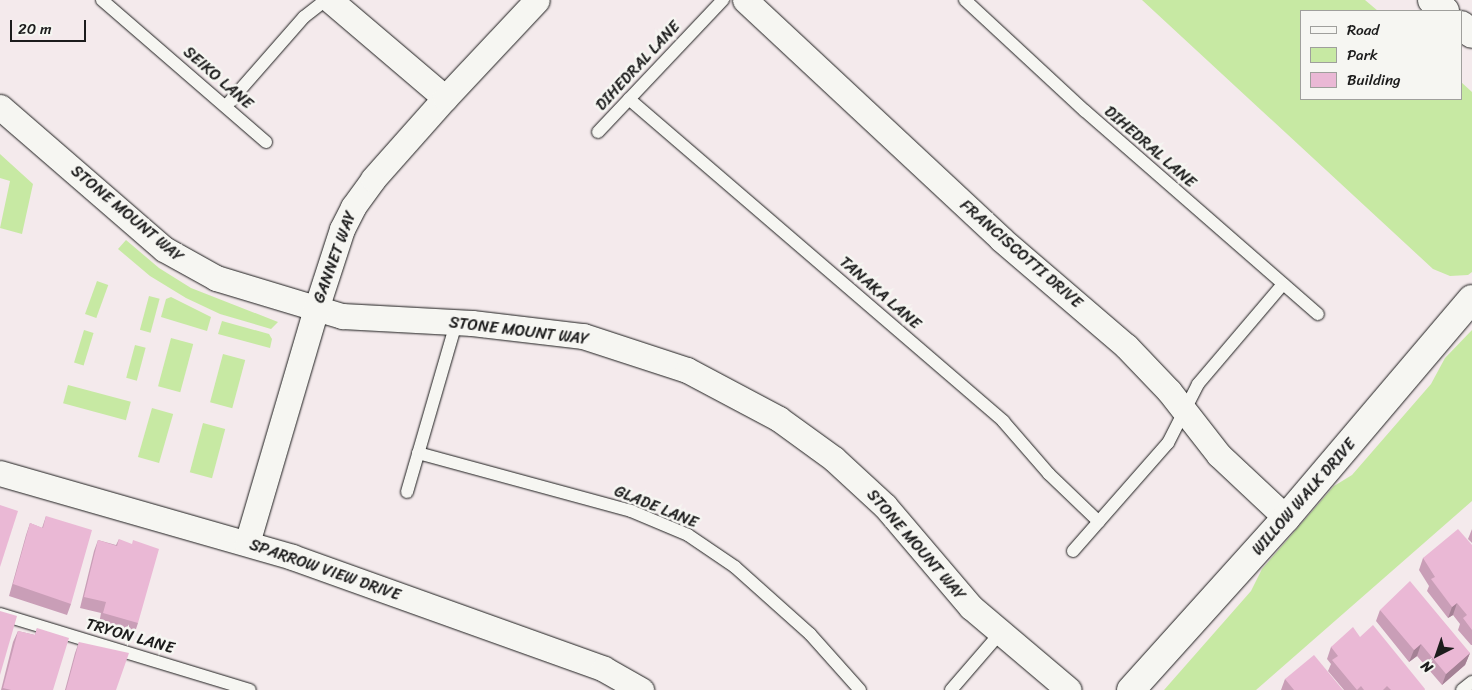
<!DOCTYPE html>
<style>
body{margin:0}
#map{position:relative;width:1472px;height:690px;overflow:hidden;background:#f4eaec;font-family:Sriracha,sans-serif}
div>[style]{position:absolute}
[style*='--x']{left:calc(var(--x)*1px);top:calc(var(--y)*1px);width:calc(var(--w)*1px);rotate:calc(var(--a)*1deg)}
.green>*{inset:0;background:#c7e9a3;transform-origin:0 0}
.roads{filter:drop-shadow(0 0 1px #1c1c1c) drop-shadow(0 0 1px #1c1c1c)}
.service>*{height:12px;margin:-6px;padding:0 6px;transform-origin:6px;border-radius:6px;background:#f6f6f2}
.minor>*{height:25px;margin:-12.5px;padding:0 12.5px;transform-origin:12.5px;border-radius:12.5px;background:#f6f6f2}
.tertiary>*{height:28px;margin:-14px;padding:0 14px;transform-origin:14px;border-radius:14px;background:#f6f6f2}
.primary>*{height:28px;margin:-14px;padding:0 14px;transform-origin:14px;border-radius:14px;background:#f6f6f2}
.wall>*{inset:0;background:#c99eb7}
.shaded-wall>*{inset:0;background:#a48195}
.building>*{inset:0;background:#eab8d5}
span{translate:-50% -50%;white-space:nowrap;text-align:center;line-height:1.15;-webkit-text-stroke:5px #f6f6f2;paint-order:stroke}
.street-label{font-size:16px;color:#1c1c1c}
.legend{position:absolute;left:1300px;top:10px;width:162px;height:90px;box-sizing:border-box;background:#f6f6f2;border:1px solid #9f9f9c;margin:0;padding:6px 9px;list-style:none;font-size:15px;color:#1c1c1c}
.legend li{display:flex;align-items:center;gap:10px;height:25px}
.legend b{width:25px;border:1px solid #9f9f9c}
.north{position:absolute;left:1412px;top:630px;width:50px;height:50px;-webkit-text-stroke:4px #f6f6f2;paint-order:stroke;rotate:221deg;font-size:14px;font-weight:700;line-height:20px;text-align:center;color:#1c1c1c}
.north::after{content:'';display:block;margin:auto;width:18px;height:22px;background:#1c1c1c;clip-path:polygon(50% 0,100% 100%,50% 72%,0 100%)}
.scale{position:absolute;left:10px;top:20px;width:76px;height:22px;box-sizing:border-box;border:2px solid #1c1c1c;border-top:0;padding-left:6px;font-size:15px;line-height:18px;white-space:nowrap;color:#1c1c1c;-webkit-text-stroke:4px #f6f6f2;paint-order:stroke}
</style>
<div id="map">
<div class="green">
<i style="clip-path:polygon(1142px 0,1365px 0,1378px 11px,1301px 11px,1301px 99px,1461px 99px,1461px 82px,1472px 92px,1472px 272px,1468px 275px,1450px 276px,1433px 269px)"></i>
<i style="clip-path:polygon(0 154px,33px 184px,22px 234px,0 228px,10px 181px,0 178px)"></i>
<i style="clip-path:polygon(126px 240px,159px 268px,191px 288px,278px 322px,271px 329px,220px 314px,186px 298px,150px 276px,118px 249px)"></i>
<i style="left:97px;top:281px;width:12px;height:35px;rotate:20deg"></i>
<i style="left:149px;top:296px;width:11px;height:35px;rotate:15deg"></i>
<i style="clip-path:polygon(171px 297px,211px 317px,207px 331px,161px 317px,166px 299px)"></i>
<i style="clip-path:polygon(222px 321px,269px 334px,272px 339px,270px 348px,218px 334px)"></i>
<i style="left:84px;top:330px;width:10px;height:34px;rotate:17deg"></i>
<i style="clip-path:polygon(1472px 330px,1472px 501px,1256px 690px,1164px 690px,1251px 591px,1262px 569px,1334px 486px,1352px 475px,1431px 384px,1445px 358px)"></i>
<i style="left:171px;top:338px;width:23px;height:50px;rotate:15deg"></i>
<i style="left:135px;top:345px;width:11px;height:34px;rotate:15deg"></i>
<i style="left:223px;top:354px;width:23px;height:50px;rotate:15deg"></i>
<i style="left:68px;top:385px;width:65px;height:19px;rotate:15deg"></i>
<i style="left:152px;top:408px;width:22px;height:51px;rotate:16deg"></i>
<i style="left:203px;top:423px;width:23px;height:51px;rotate:15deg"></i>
</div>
<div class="roads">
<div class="service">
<i style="--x:102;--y:0;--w:217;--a:40.9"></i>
<i style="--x:965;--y:0;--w:163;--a:42.8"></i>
<i style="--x:1085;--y:111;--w:309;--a:41.1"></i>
<i style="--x:629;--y:99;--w:494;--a:40.7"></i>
<i style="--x:1003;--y:421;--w:70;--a:49"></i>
<i style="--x:1049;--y:474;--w:69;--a:43.8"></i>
<i style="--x:226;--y:106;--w:118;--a:-48.8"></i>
<i style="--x:304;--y:17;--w:28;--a:-38"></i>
<i style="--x:598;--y:132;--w:182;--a:-46.6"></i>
<i style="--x:418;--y:453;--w:221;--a:15.2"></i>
<i style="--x:631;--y:511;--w:62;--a:22.8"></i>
<i style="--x:688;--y:535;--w:57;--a:34.2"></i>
<i style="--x:735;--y:567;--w:101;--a:41.8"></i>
<i style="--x:810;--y:634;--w:75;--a:48.2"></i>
<i style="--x:407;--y:492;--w:176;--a:-73.8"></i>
<i style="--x:1073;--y:551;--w:144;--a:-48.7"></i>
<i style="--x:1168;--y:443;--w:66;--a:-63"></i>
<i style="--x:1198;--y:384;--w:131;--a:-49.6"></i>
<i style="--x:0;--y:614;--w:261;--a:16.9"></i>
<i style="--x:951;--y:690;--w:77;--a:-49.2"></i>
<i style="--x:1462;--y:690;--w:13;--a:-39"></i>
</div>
<div class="minor">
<i style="--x:330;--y:0;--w:151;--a:40.4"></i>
<i style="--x:745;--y:0;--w:350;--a:43"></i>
<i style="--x:1001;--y:239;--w:165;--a:40.6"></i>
<i style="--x:1126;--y:346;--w:62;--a:46.3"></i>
<i style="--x:1169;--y:391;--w:81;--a:52"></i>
<i style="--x:1219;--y:455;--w:92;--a:43.2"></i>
<i style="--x:0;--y:107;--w:217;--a:40.9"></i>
<i style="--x:164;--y:249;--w:60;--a:29.1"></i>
<i style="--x:216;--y:278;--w:132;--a:16.8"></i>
<i style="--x:342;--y:316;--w:130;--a:3.1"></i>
<i style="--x:472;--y:323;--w:112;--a:6.7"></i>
<i style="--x:583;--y:336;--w:109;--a:18.1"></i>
<i style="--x:687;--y:370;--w:104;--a:28"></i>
<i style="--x:779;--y:419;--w:68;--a:36"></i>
<i style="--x:834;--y:459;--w:69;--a:42.7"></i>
<i style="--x:885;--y:506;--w:133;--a:49.6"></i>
<i style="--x:971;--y:607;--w:128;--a:40.3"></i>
<i style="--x:0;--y:473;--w:304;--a:16"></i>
<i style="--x:292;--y:557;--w:331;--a:19.7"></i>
<i style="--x:604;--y:669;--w:43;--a:29.6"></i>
<i style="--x:247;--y:543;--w:244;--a:-73.6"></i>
<i style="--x:316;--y:309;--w:84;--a:-72"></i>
<i style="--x:342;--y:229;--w:25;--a:-63"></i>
<i style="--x:353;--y:207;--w:34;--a:-54"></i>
<i style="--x:373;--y:179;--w:108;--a:-48.4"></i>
<i style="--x:445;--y:98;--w:134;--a:-46.8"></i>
</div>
<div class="tertiary">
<i style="--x:1131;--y:690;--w:232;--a:-48"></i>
<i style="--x:1286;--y:518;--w:287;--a:-49.7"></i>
</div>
<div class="primary">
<i style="--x:1432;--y:0;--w:17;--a:40"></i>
<i style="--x:1461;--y:25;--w:14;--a:39"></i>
</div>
</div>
<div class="wall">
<i style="clip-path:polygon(46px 516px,71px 604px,67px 615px,9px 596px,26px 535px,30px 523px,42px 528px)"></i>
<i style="clip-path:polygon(1472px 529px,1472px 543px,1468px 539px)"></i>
<i style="clip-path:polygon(119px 539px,138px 623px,134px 635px,99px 624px,101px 613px,80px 608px,94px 551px,98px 540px,116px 545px)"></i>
<i style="clip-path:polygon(1472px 545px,1472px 645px,1471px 645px,1458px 630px,1460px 624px,1453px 615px,1448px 618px,1427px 591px,1429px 586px,1419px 570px,1423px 558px)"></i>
<i style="clip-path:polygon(1380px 610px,1470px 653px,1465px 665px,1442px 685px,1417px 656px,1409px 662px,1376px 621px)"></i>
<i style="clip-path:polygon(37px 628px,53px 690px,1px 690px,13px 642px,18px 631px,35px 635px)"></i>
<i style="clip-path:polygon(1360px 637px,1425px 690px,1344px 690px,1328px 671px,1331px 664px,1327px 659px,1331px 647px)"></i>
<i style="clip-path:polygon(79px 642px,116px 690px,65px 690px,75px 653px)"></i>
<i style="clip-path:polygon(1285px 679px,1343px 690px,1281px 690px)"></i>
</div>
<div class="shaded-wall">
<i style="clip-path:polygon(1457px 603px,1453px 615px,1448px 618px,1452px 607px)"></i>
<i style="clip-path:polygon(1421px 644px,1417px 656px,1409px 662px,1414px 650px)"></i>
<i style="clip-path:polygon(1470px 653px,1465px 665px,1442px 685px,1446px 674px)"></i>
</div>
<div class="building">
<i style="clip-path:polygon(0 505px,18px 511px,0 567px)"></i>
<i style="clip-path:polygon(46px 516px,92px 530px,71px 604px,13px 584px,30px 523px,43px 528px)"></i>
<i style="clip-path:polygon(1458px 529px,1472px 545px,1472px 630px,1463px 618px,1467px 615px,1457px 603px,1452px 607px,1431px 579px,1435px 577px,1423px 558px)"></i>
<i style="clip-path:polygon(119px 539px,132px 544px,133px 540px,159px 549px,138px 623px,103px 613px,106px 602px,84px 597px,98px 540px,117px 546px)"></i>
<i style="clip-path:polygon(1410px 581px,1470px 653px,1446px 674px,1421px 644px,1414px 650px,1380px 610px)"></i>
<i style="clip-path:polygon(0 611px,17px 616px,0 675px)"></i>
<i style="clip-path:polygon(1373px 625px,1425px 689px,1424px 690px,1391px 690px,1387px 686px,1383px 690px,1364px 690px,1361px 686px,1357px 690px,1332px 660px,1338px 656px,1331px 647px,1353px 627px,1360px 637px)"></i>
<i style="clip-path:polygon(37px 628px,69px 638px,53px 690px,11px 690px,3px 688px,18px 631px,35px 635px)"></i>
<i style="clip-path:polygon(79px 642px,129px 653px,116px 690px,66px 690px)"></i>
<i style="clip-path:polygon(1314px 655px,1343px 690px,1294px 690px,1285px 679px)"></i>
</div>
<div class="street-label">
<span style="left:638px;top:66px;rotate:-47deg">DIHEDRAL LANE</span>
<span style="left:218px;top:78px;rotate:41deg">SEIKO LANE</span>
<span style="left:1150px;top:147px;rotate:41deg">DIHEDRAL LANE</span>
<span style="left:127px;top:214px;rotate:40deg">STONE MOUNT WAY</span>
<span style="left:1021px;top:254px;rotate:41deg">FRANCISCOTTI DRIVE</span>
<span style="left:335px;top:257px;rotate:-70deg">GANNET WAY</span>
<span style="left:880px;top:293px;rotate:41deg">TANAKA LANE</span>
<span style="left:519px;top:331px;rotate:7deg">STONE MOUNT WAY</span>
<span style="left:1304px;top:497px;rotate:-49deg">WILLOW WALK DRIVE</span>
<span style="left:656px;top:507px;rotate:22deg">GLADE LANE</span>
<span style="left:916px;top:545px;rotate:49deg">STONE MOUNT WAY</span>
<span style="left:325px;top:570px;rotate:19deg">SPARROW VIEW DRIVE</span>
<span style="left:130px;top:636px;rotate:16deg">TRYON LANE</span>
</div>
<ul class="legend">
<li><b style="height:6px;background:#f6f6f2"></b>Road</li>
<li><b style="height:14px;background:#c7e9a3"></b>Park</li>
<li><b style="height:14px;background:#eab8d5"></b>Building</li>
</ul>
<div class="north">N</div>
<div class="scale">20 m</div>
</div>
